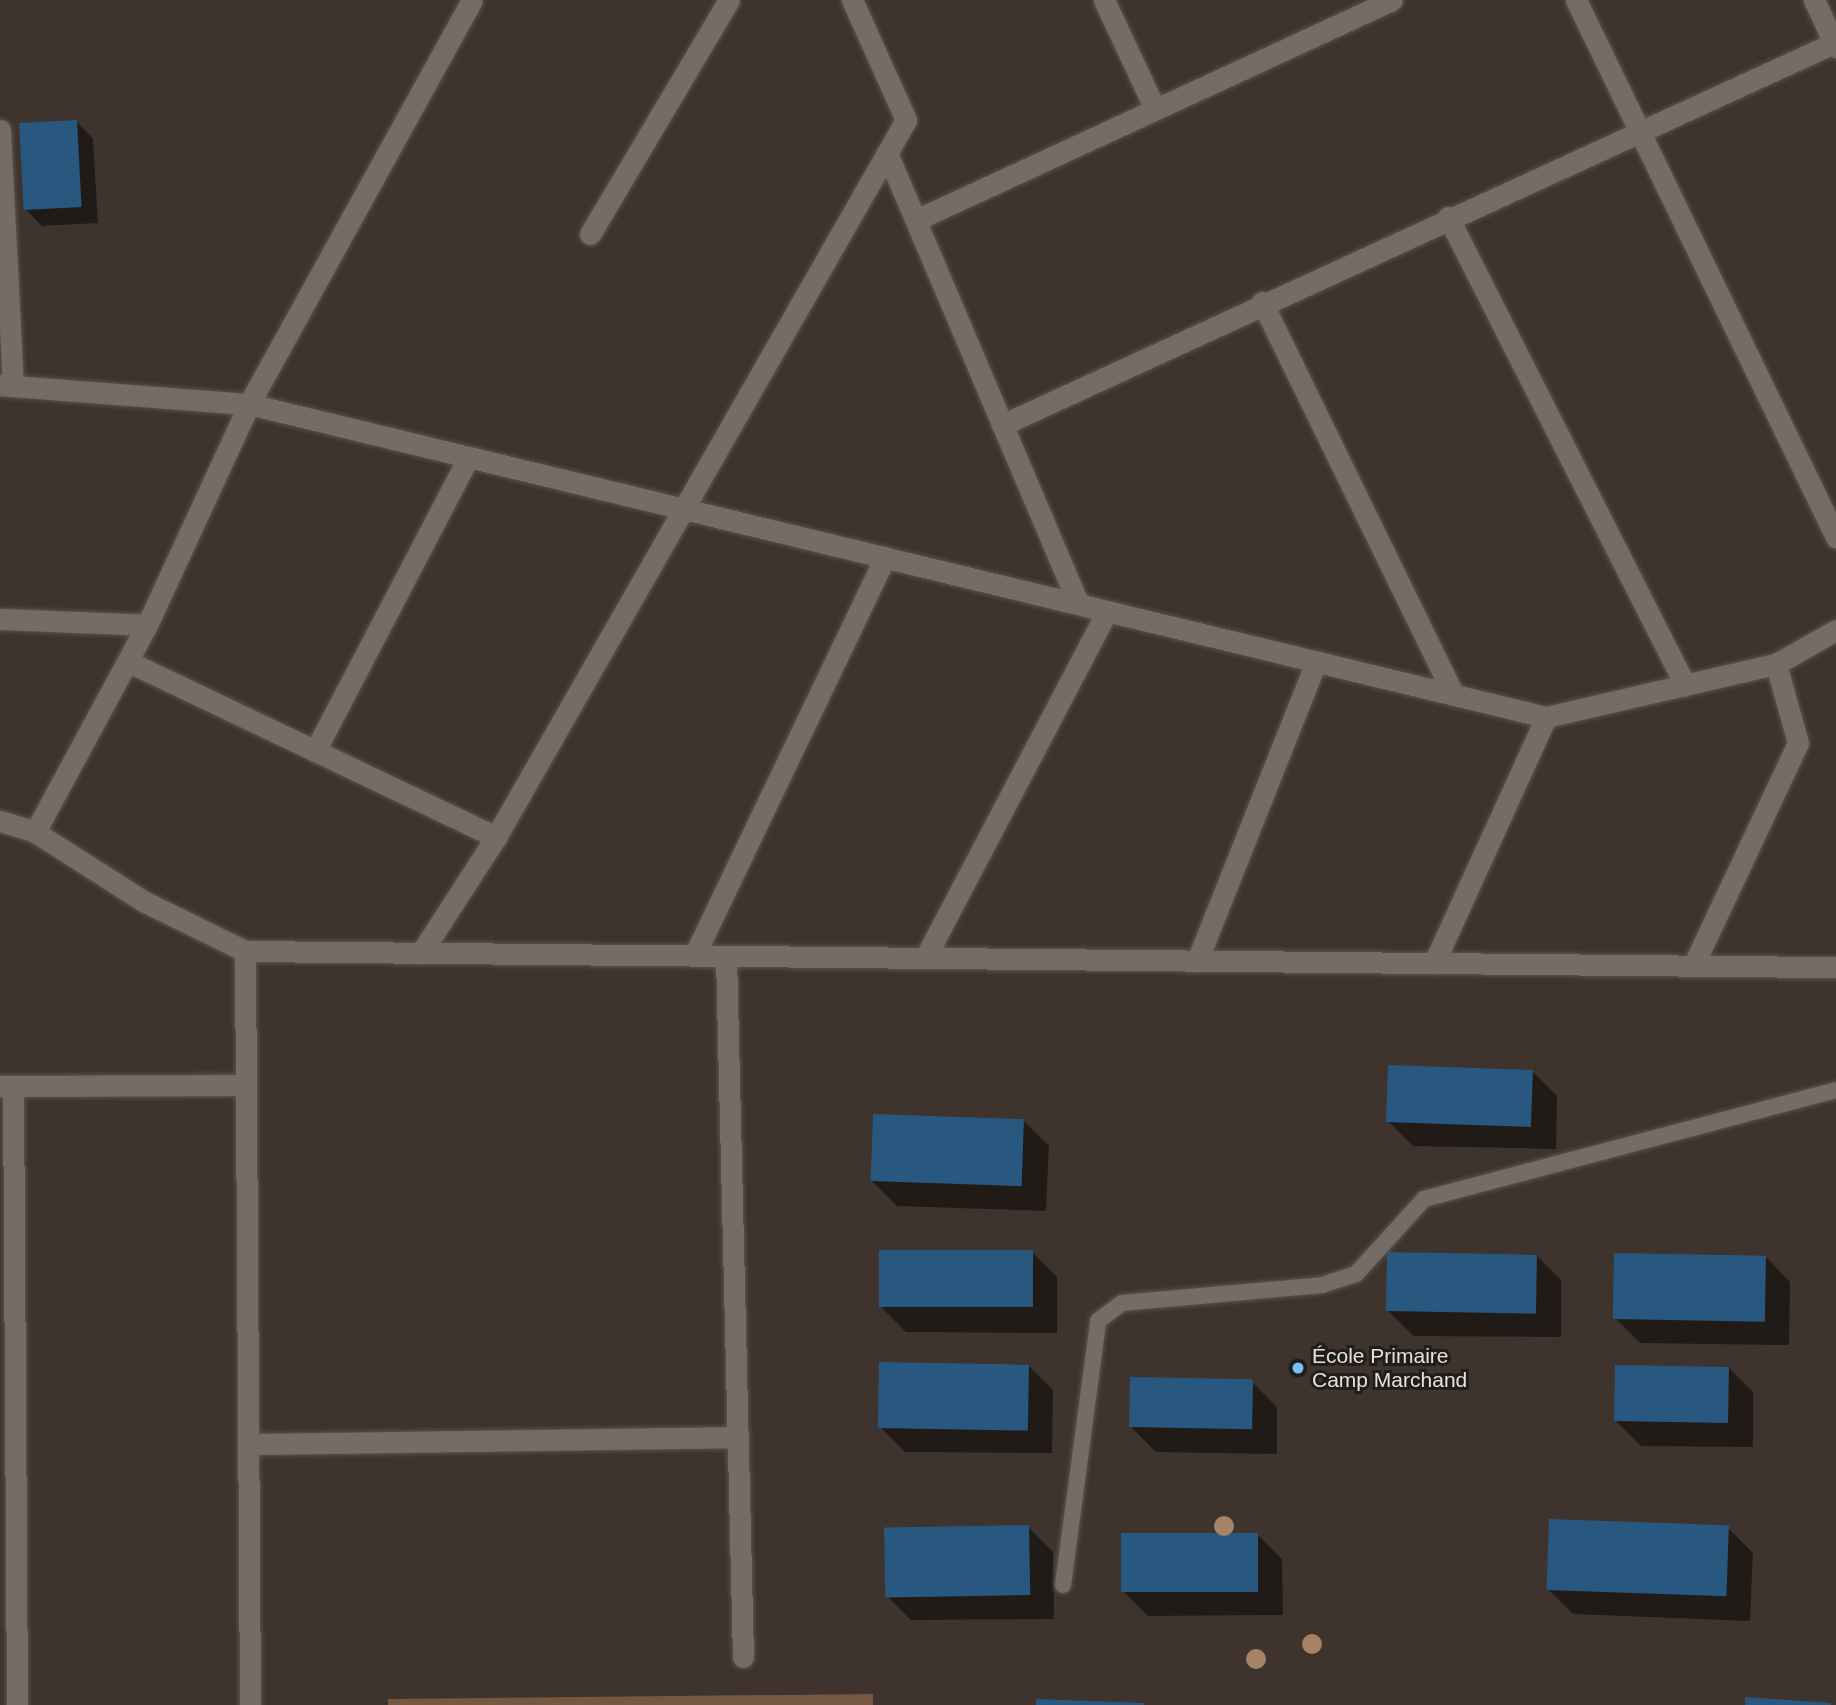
<!DOCTYPE html>
<meta charset="utf-8">
<style>
body{margin:0}
#map{position:relative;width:1836px;height:1705px;overflow:hidden;background:#3e342d;font-family:Helvetica,sans-serif}
div>[style]{position:absolute}
[style*='--x']{left:calc(var(--x)*1px);top:calc(var(--y)*1px);width:calc(var(--w)*1px);rotate:calc(var(--a)*1deg)}
.green>*{inset:0;background:#76573f}
.shadow>*{inset:0;background:#0007}
.building>*{inset:0;background:#28587f;transform-origin:0 0}
.roads{filter:drop-shadow(0 0 2px #5b534d) drop-shadow(0 0 2px #5b534d)}
.service>*{height:16px;margin:-8px;padding:0 8px;transform-origin:8px;border-radius:8px;background:#776c64}
.minor>*{height:21px;margin:-10.5px;padding:0 10.5px;transform-origin:10.5px;border-radius:10.5px;background:#776c64}
.trees>*{width:20px;height:20px;margin:-10px;border-radius:50%;background:#a78366}
.dots>*{width:19px;height:19px;translate:-50% -50%;box-sizing:border-box;border:4px solid #211d19;border-radius:50%}
span{translate:-50% -50%;white-space:nowrap;text-align:center;line-height:1.15;-webkit-text-stroke:6px #211d19;paint-order:stroke}
.poi-label{font-size:21px;color:#e7e1dc}
.left{translate:0 -50%;text-align:left}
</style>
<div id="map">
<div class="green">
<i style="clip-path:polygon(873px 1694px,873px 1705px,388px 1705px,388px 1699px)"></i>
</div>
<div class="shadow">
<i style="clip-path:polygon(77px 122px,93px 139px,98px 223px,42px 226px,25px 209px)"></i>
<i style="clip-path:polygon(1532px 1071px,1557px 1096px,1556px 1149px,1413px 1146px,1388px 1121px)"></i>
<i style="clip-path:polygon(1024px 1121px,1049px 1146px,1046px 1211px,897px 1206px,872px 1181px)"></i>
<i style="clip-path:polygon(1032px 1252px,1057px 1277px,1057px 1333px,906px 1332px,881px 1307px)"></i>
<i style="clip-path:polygon(1536px 1255px,1561px 1280px,1561px 1337px,1414px 1336px,1388px 1311px)"></i>
<i style="clip-path:polygon(1765px 1256px,1790px 1282px,1789px 1345px,1640px 1343px,1615px 1318px)"></i>
<i style="clip-path:polygon(1028px 1365px,1053px 1390px,1052px 1453px,905px 1452px,880px 1427px)"></i>
<i style="clip-path:polygon(1728px 1367px,1753px 1392px,1753px 1447px,1641px 1446px,1616px 1421px)"></i>
<i style="clip-path:polygon(1252px 1382px,1277px 1407px,1277px 1454px,1156px 1452px,1131px 1427px)"></i>
<i style="clip-path:polygon(1028px 1527px,1053px 1552px,1054px 1619px,911px 1620px,886px 1595px)"></i>
<i style="clip-path:polygon(1728px 1528px,1753px 1553px,1750px 1621px,1573px 1614px,1548px 1589px)"></i>
<i style="clip-path:polygon(1257px 1534px,1282px 1559px,1283px 1615px,1148px 1616px,1123px 1591px)"></i>
</div>
<div class="building">
<i style="left:77px;top:120px;width:87px;height:58px;rotate:87deg"></i>
<i style="left:1388px;top:1065px;width:145px;height:57px;rotate:2deg"></i>
<i style="left:873px;top:1114px;width:151px;height:67px;rotate:2deg"></i>
<i style="left:879px;top:1250px;width:154px;height:57px"></i>
<i style="left:1387px;top:1252px;width:150px;height:59px;rotate:1deg"></i>
<i style="left:1614px;top:1253px;width:152px;height:66px;rotate:1deg"></i>
<i style="left:879px;top:1362px;width:150px;height:66px;rotate:1deg"></i>
<i style="left:1615px;top:1365px;width:114px;height:56px;rotate:1deg"></i>
<i style="left:1130px;top:1377px;width:123px;height:50px;rotate:1deg"></i>
<i style="left:1549px;top:1519px;width:180px;height:71px;rotate:2deg"></i>
<i style="left:1029px;top:1525px;width:70px;height:145px;rotate:89deg"></i>
<i style="left:1121px;top:1533px;width:137px;height:59px"></i>
<i style="clip-path:polygon(1745px 1697px,1831px 1703px,1831px 1705px,1745px 1705px)"></i>
<i style="clip-path:polygon(1036px 1699px,1144px 1703px,1144px 1705px,1036px 1705px)"></i>
</div>
<div class="roads">
<div class="service">
<i style="--x:1063;--y:1585;--w:266;--a:-82.4"></i>
<i style="--x:1098;--y:1321;--w:30;--a:-37"></i>
<i style="--x:1122;--y:1303;--w:201;--a:-5.1"></i>
<i style="--x:1322;--y:1285;--w:36;--a:-18"></i>
<i style="--x:1356;--y:1274;--w:101;--a:-47.8"></i>
<i style="--x:1424;--y:1199;--w:426;--a:-14.8"></i>
</div>
<div class="minor">
<i style="--x:1104;--y:0;--w:120;--a:64.9"></i>
<i style="--x:1576;--y:0;--w:597;--a:64.17"></i>
<i style="--x:1814;--y:0;--w:52;--a:64.9"></i>
<i style="--x:0;--y:130;--w:255;--a:87.1"></i>
<i style="--x:887;--y:153;--w:490;--a:67"></i>
<i style="--x:1448;--y:217;--w:525;--a:63.14"></i>
<i style="--x:916;--y:220;--w:524;--a:-24.81"></i>
<i style="--x:590;--y:234;--w:272;--a:-59.3"></i>
<i style="--x:1262;--y:302;--w:437;--a:64"></i>
<i style="--x:0;--y:385;--w:250;--a:4.4"></i>
<i style="--x:249;--y:404;--w:1334;--a:13.57"></i>
<i style="--x:1546;--y:717;--w:236;--a:-13"></i>
<i style="--x:1776;--y:664;--w:69;--a:-29.5"></i>
<i style="--x:1002;--y:425;--w:918;--a:-24.67"></i>
<i style="--x:0;--y:619;--w:147;--a:2.3"></i>
<i style="--x:129;--y:662;--w:407;--a:25.5"></i>
<i style="--x:315;--y:751;--w:332;--a:-62.4"></i>
<i style="--x:0;--y:821;--w:37;--a:17"></i>
<i style="--x:35;--y:832;--w:130;--a:32.5"></i>
<i style="--x:145;--y:902;--w:111;--a:26.1"></i>
<i style="--x:245;--y:951;--w:1591;--a:0.58"></i>
<i style="--x:35;--y:832;--w:235;--a:-61.6"></i>
<i style="--x:147;--y:625;--w:243;--a:-65.2"></i>
<i style="--x:249;--y:404;--w:461;--a:-61.1"></i>
<i style="--x:245;--y:951;--w:754;--a:89.62"></i>
<i style="--x:421;--y:953;--w:138;--a:-57.1"></i>
<i style="--x:496;--y:837;--w:826;--a:-60.24"></i>
<i style="--x:906;--y:120;--w:132;--a:-114.2"></i>
<i style="--x:694;--y:956;--w:442;--a:-64.4"></i>
<i style="--x:726;--y:956;--w:701;--a:88.61"></i>
<i style="--x:925;--y:958;--w:392;--a:-62.3"></i>
<i style="--x:1197;--y:961;--w:322;--a:-68.3"></i>
<i style="--x:1434;--y:963;--w:270;--a:-65.5"></i>
<i style="--x:1693;--y:966;--w:246;--a:-64.8"></i>
<i style="--x:1798;--y:743;--w:82;--a:-105.6"></i>
<i style="--x:0;--y:1086;--w:246;--a:-0.2"></i>
<i style="--x:13;--y:1086;--w:619;--a:89.63"></i>
<i style="--x:249;--y:1444;--w:488;--a:-0.8"></i>
</div>
</div>
<div class="trees">
<i style="left:1224px;top:1526px"></i>
<i style="left:1312px;top:1644px"></i>
<i style="left:1256px;top:1659px"></i>
</div>
<div class="dots">
<i style="left:1298px;top:1368px;background:#7bbef8"></i>
</div>
<div class="poi-label">
<span class="left" style="left:1312px;top:1368px">École Primaire<br>Camp Marchand</span>
</div>
</div>
